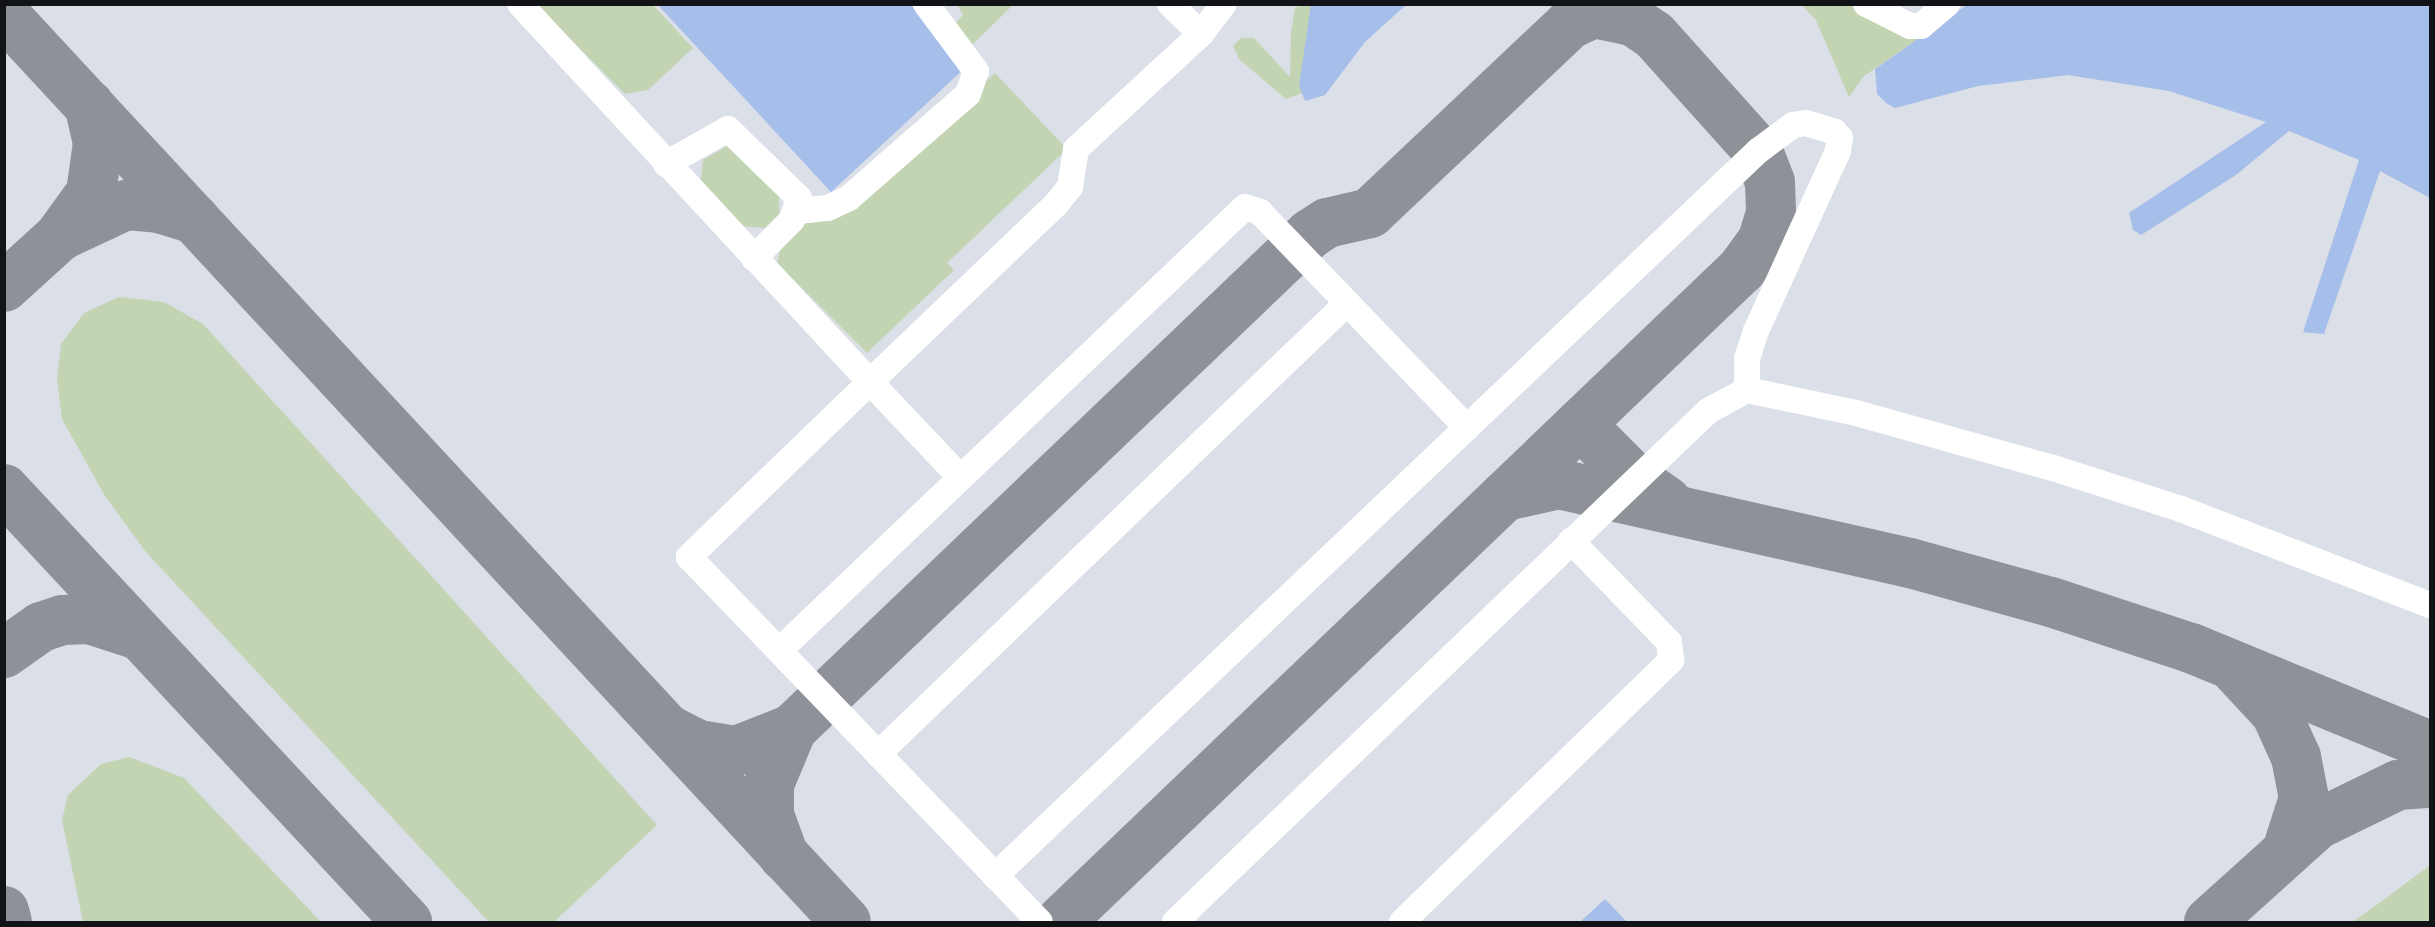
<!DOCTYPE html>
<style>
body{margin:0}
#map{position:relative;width:2435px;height:927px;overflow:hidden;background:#dbdfe7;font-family:"Libre Baskerville",serif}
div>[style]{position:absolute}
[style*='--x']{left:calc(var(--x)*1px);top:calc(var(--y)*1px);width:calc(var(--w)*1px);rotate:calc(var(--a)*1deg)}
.green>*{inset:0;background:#c3d4b3}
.taxiway>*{height:50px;margin:-25px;padding:0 25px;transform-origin:25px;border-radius:25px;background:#8e9298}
.building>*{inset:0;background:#a6beea}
.minor>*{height:26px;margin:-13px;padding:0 13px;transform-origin:13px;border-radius:13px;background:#fff}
span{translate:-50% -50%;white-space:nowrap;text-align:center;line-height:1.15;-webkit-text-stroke:5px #fff;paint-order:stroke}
.frame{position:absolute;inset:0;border:6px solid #111316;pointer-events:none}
</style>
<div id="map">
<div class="green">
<i style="clip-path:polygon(537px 5px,653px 5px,693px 48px,648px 90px,625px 94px)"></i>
<i style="clip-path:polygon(957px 5px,1013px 5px,970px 47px,952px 27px,963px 15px)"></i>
<i style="clip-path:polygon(1302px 5px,1311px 5px,1302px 93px,1286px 99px,1239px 59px,1233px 46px,1241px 38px,1254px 38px,1290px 77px,1291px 32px,1295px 8px)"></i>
<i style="clip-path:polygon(1802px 5px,1858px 5px,1923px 36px,1864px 76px,1849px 97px,1816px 20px)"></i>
<i style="clip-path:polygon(995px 73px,1067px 149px,947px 263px,954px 270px,867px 353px,777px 263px,783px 238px,799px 224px,844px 210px)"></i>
<i style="clip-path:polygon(729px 145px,779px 193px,779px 214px,765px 228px,743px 226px,701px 180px,703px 160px)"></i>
<i style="clip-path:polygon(119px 297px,164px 302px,203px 324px,657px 825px,554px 922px,489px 922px,145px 551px,105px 496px,62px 419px,57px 378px,61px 344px,84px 313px)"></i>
<i style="clip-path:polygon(129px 757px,184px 778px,321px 922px,83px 922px,62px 820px,68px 795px,101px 764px)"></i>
<i style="clip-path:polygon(2429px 866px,2430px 922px,2352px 922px,2374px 907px)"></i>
</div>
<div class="taxiway">
<i style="--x:4;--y:14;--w:1238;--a:47.16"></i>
<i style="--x:62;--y:235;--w:71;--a:-25.1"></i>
<i style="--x:126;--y:205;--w:33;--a:5"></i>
<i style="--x:159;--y:208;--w:37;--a:17"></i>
<i style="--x:4;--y:287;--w:74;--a:-42.3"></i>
<i style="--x:59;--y:237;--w:54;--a:-54"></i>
<i style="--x:91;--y:193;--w:50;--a:-82"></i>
<i style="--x:98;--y:143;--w:39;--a:-103"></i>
<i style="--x:1580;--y:424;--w:78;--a:45"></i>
<i style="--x:1635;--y:479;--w:39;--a:35"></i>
<i style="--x:4;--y:489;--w:592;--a:47.06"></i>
<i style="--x:1505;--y:496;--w:55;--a:-12.5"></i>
<i style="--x:1559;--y:484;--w:360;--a:12.7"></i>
<i style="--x:1910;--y:563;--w:146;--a:15.5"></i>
<i style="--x:2051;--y:602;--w:147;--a:18.2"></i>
<i style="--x:2191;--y:648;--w:258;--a:22.3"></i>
<i style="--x:4;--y:653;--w:45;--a:-35.1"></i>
<i style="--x:41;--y:627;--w:23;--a:-18"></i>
<i style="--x:63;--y:620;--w:26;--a:-2"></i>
<i style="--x:89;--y:619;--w:52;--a:17.7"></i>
<i style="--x:2236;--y:670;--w:59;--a:47.1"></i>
<i style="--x:2276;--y:713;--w:48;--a:65.6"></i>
<i style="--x:2296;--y:757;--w:42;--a:79"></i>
<i style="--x:2304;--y:798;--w:56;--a:107.8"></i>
<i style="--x:669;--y:730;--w:33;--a:27"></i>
<i style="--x:698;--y:745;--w:38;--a:9"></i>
<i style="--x:736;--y:751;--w:60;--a:-21.4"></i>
<i style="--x:792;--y:729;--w:716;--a:-43.7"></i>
<i style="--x:1310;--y:234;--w:20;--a:-33"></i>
<i style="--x:1327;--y:223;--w:44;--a:-13.1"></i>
<i style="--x:1370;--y:213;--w:275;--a:-43.4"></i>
<i style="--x:1570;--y:24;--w:26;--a:-25"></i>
<i style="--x:1594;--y:13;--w:40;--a:12"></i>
<i style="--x:1633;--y:21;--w:25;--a:34"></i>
<i style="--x:1654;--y:35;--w:156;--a:48.1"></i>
<i style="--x:1758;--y:151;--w:33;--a:69"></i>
<i style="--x:1770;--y:182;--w:31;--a:88"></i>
<i style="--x:1771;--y:213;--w:28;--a:107"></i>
<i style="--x:1763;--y:240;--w:37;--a:126"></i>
<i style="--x:1741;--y:270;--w:943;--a:136.25"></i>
<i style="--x:784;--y:856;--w:44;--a:-110.1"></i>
<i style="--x:769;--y:815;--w:31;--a:-90"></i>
<i style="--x:769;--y:784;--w:60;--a:-67.3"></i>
<i style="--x:4;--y:911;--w:11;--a:75"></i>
<i style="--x:2209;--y:922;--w:147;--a:-42"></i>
<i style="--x:2318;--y:824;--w:89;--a:-26"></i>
<i style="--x:2398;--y:785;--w:32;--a:-4"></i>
</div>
<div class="building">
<i style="clip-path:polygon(657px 4px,910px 4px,967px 66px,831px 192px)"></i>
<i style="clip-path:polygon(1311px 4px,1407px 4px,1365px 42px,1325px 95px,1305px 101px,1299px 86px)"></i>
<i style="clip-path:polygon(1968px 4px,2430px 4px,2430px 198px,2380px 171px,2324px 334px,2303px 332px,2359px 160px,2289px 131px,2236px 175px,2141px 235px,2133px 230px,2129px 213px,2266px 122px,2169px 91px,2068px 75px,1978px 86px,1895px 108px,1886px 103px,1877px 94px,1875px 69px)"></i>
<i style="clip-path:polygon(1605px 899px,1627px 922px,1580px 922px)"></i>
</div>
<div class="minor">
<i style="--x:520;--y:4;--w:515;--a:47.2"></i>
<i style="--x:870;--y:382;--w:259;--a:-43.7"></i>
<i style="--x:1057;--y:203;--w:21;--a:-51"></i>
<i style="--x:1070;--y:187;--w:38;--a:-81"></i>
<i style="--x:1076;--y:149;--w:170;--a:-42.6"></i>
<i style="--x:1201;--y:34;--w:43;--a:-135.9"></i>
<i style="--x:1866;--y:4;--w:49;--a:26.6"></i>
<i style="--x:1910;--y:26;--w:11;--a:0"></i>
<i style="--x:1921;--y:26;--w:34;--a:-40"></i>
<i style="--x:1201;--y:34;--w:38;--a:-53"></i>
<i style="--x:666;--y:164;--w:71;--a:-29.4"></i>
<i style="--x:728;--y:129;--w:99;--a:44.2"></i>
<i style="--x:799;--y:198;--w:23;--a:108"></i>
<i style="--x:792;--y:220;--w:54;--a:135"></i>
<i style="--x:798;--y:211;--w:30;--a:-6"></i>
<i style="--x:828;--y:208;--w:23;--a:-25"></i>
<i style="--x:849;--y:198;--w:158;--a:-41.2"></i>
<i style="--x:968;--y:94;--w:24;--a:-71"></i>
<i style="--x:976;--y:71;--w:84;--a:-126.7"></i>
<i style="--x:959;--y:476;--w:129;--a:-133.4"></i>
<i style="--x:870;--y:382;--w:252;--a:136"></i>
<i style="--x:689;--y:557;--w:506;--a:46.12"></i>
<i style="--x:782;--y:648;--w:639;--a:-43.61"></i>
<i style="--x:1245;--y:207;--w:16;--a:18"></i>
<i style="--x:1260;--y:212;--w:299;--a:46.2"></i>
<i style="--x:878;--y:754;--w:651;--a:-43.88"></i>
<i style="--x:995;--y:876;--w:1053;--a:-43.54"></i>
<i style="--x:1758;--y:151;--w:44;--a:-36.6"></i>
<i style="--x:1793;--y:125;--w:13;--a:-9"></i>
<i style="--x:1806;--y:123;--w:30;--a:17"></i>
<i style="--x:1835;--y:132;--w:8;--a:50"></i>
<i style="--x:1840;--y:138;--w:13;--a:99"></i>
<i style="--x:1838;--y:151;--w:198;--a:114.5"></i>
<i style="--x:1756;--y:331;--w:29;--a:108"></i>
<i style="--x:1747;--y:359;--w:31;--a:90"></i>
<i style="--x:1175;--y:922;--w:738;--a:-43.79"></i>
<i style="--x:1708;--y:411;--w:44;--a:-28.3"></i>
<i style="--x:1747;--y:390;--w:111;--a:11.9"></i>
<i style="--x:1856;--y:413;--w:201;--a:15.6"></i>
<i style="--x:2050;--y:467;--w:138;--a:17.8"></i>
<i style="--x:2181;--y:509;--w:267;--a:21.1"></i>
<i style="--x:1402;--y:922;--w:376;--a:-44.2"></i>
<i style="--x:1671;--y:660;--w:18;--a:-96"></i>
<i style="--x:1669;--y:642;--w:141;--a:-134.1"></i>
</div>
<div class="frame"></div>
</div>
